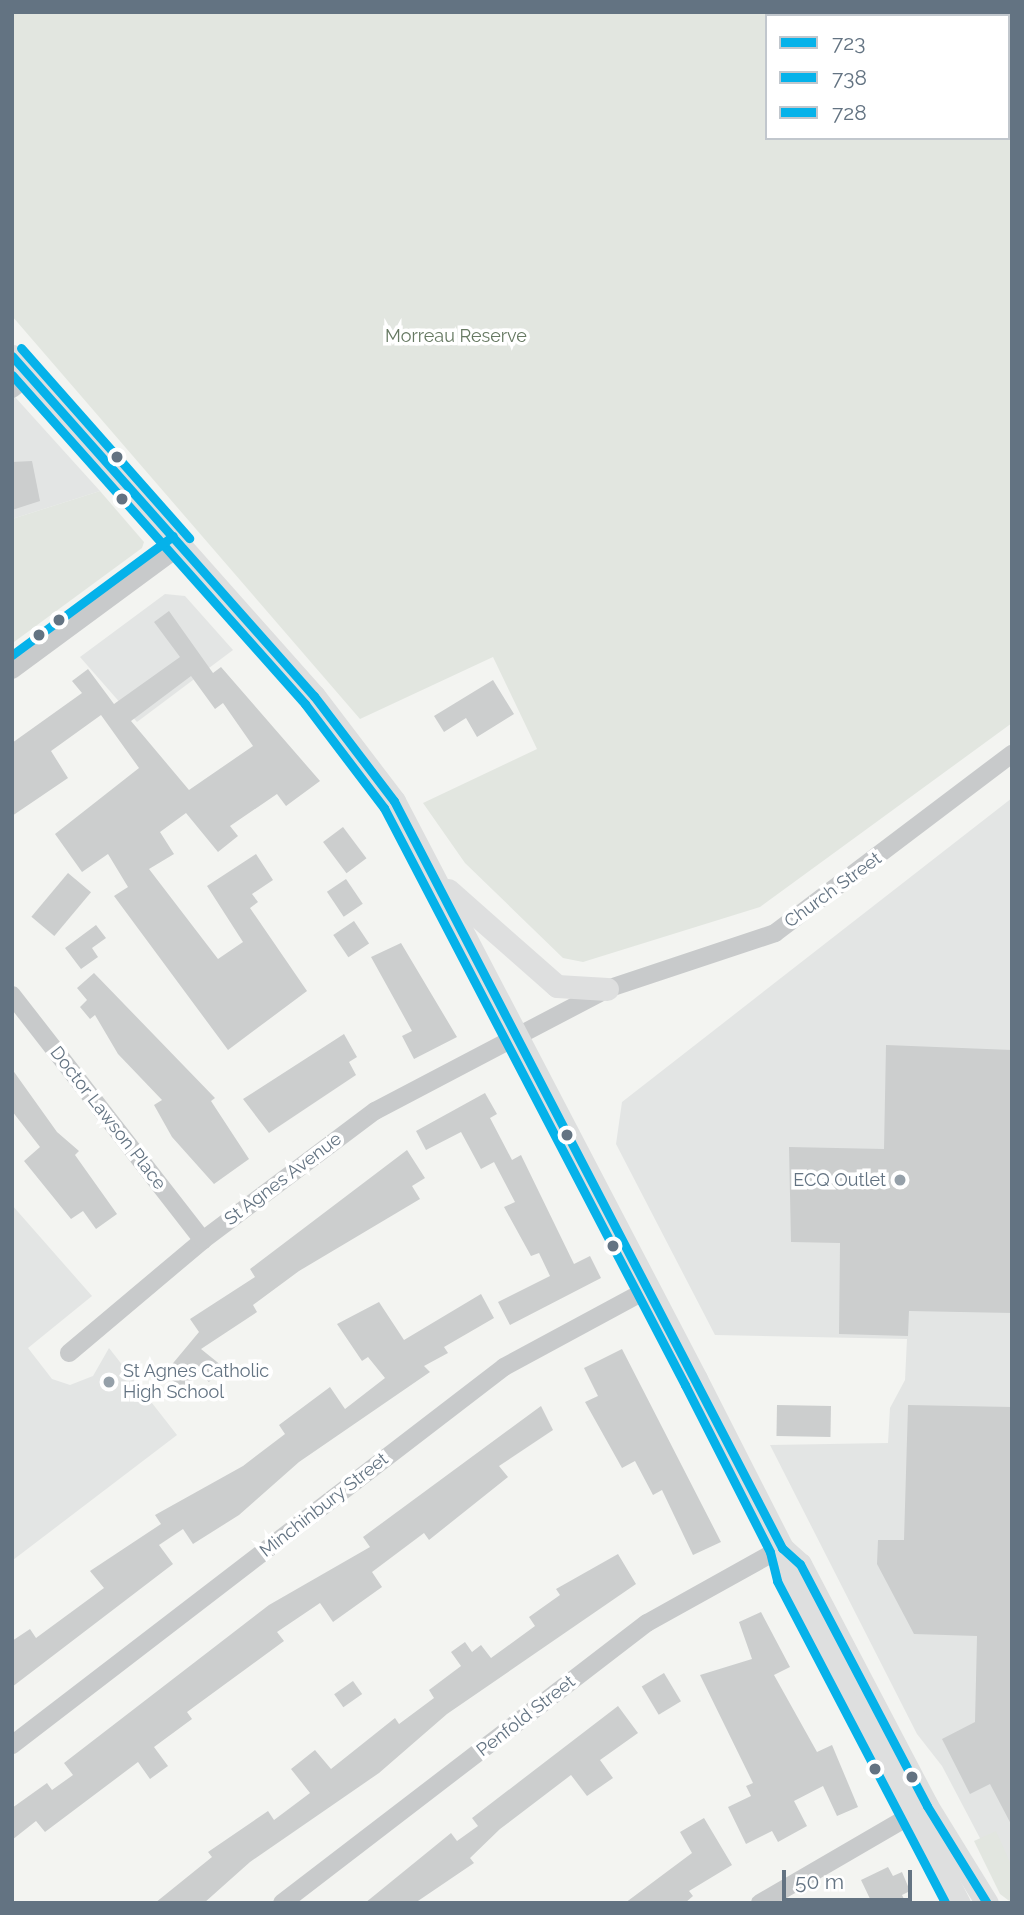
<!DOCTYPE html>
<style>
body{margin:0}
#map{position:relative;width:1024px;height:1915px;overflow:hidden;background:#f3f4f1;font-family:Raleway,sans-serif}
div>[style]{position:absolute}
[style*='--x']{left:calc(var(--x)*1px);top:calc(var(--y)*1px);width:calc(var(--w)*1px);rotate:calc(var(--a)*1deg)}
.built>*{inset:0;background:#e3e5e4}
.green>*{inset:0;background:#e2e6e0}
.building>*{inset:0;background:#cccece;transform-origin:0 0}
.minor>*{height:18px;margin:-9px;padding:0 9px;transform-origin:9px;border-radius:9px;background:#c8cacb}
.major>*{height:23px;margin:-11.5px;padding:0 11.5px;transform-origin:11.5px;border-radius:11.5px;background:#dedfdf}
.bus-1>*{height:9px;margin:-4.5px;padding:0 4.5px;transform-origin:4.5px;border-radius:4.5px;background:#05b2ea}
.bus-2>*{height:9px;margin:-4.5px;padding:0 4.5px;transform-origin:4.5px;border-radius:4.5px;background:#05b2ea}
.bus-3>*{height:9px;margin:-4.5px;padding:0 4.5px;transform-origin:4.5px;border-radius:4.5px;background:#05b2ea}
.dots>*{width:19px;height:19px;translate:-50% -50%;box-sizing:border-box;border:4px solid #fff;border-radius:50%}
span{translate:-50% -50%;white-space:nowrap;text-align:center;line-height:1.15;-webkit-text-stroke:7px #fff;paint-order:stroke}
.park-label{font-size:18px;color:#667962}
.street-label{font-size:18px;color:#637382}
.poi-label{font-size:18px;color:#637382}
.right{translate:-100% -50%;text-align:right}
.left{translate:0 -50%;text-align:left}
.frame{position:absolute;inset:0;border:14px solid #637382;pointer-events:none}
.legend{position:absolute;left:765px;top:14px;width:245px;height:126px;box-sizing:border-box;background:#fff;border:2px solid #c1c7cd;margin:0;padding:9px 12px;list-style:none;font-size:21px;color:#637382}
.legend li{display:flex;align-items:center;gap:14px;height:35px}
.legend b{width:35px;border:2px solid #c1c7cd}
.scale{position:absolute;left:782px;top:1870px;width:130px;height:32px;box-sizing:border-box;border:4px solid #637382;border-top:0;padding-left:9px;font-size:21px;line-height:24px;white-space:nowrap;color:#637382;-webkit-text-stroke:5px #fff;paint-order:stroke}
</style>
<div id="map">
<div class="built">
<i style="clip-path:polygon(12px 394px,15px 397px,100px 491px,12px 519px)"></i>
<i style="clip-path:polygon(165px 594px,185px 596px,233px 650px,137px 722px,80px 657px)"></i>
<i style="clip-path:polygon(1012px 798px,1012px 1899px,942px 1766px,917px 1734px,770px 1445px,888px 1443px,890px 1408px,905px 1380px,907px 1339px,715px 1335px,616px 1144px,622px 1102px)"></i>
<i style="clip-path:polygon(12px 1205px,92px 1296px,28px 1348px,52px 1379px,70px 1385px,93px 1376px,109px 1348px,177px 1435px,13px 1560px)"></i>
</div>
<div class="green">
<i style="clip-path:polygon(evenodd,12px 12px,1012px 12px,1012px 723px,760px 907px,583px 962px,563px 958px,465px 863px,423px 803px,537px 749px,493px 657px,360px 719px,12px 316px,12px 12px,767px 16px,1008px 16px,1008px 138px,767px 138px,767px 16px)"></i>
<i style="clip-path:polygon(100px 491px,144px 542px,142px 548px,14px 642px,12px 519px)"></i>
<i style="clip-path:polygon(996px 1831px,1012px 1867px,1012px 1903px,1000px 1894px,974px 1841px)"></i>
</div>
<div class="building">
<i style="clip-path:polygon(32px 461px,40px 501px,12px 510px,12px 462px)"></i>
<i style="clip-path:polygon(evenodd,169px 611px,213px 673px,221px 667px,320px 781px,286px 806px,277px 794px,230px 826px,238px 836px,218px 852px,186px 813px,160px 832px,174px 854px,149px 869px,218px 959px,243px 942px,207px 886px,256px 854px,273px 880px,252px 894px,258px 902px,250px 908px,307px 991px,228px 1050px,114px 896px,128px 887px,108px 854px,82px 872px,55px 834px,139px 768px,101px 715px,51px 751px,68px 778px,12px 816px,12px 743px,82px 693px,72px 681px,88px 669px,114px 704px,180px 657px,154px 622px,169px 611px,191px 676px,215px 709px,223px 703px,253px 746px,189px 790px,131px 721px,191px 676px)"></i>
<i style="clip-path:polygon(493px 680px,514px 714px,477px 737px,466px 718px,444px 732px,434px 716px)"></i>
<i style="left:343px;top:827px;width:39px;height:25px;rotate:53deg"></i>
<i style="left:68px;top:873px;width:30px;height:57px;rotate:40deg"></i>
<i style="left:346px;top:879px;width:30px;height:23px;rotate:56deg"></i>
<i style="left:354px;top:921px;width:27px;height:25px;rotate:56deg"></i>
<i style="clip-path:polygon(96px 925px,106px 938px,92px 948px,98px 957px,81px 969px,65px 948px)"></i>
<i style="clip-path:polygon(401px 943px,457px 1037px,414px 1059px,402px 1036px,412px 1031px,371px 957px)"></i>
<i style="clip-path:polygon(94px 973px,215px 1098px,211px 1101px,249px 1159px,214px 1184px,172px 1137px,154px 1105px,162px 1100px,118px 1054px,95px 1015px,90px 1019px,80px 1007px,87px 1000px,77px 988px)"></i>
<i style="clip-path:polygon(344px 1034px,357px 1057px,349px 1062px,356px 1075px,269px 1133px,243px 1099px)"></i>
<i style="clip-path:polygon(886px 1045px,1012px 1050px,1012px 1313px,909px 1311px,908px 1336px,839px 1334px,840px 1243px,791px 1242px,789px 1147px,884px 1149px)"></i>
<i style="clip-path:polygon(12px 1069px,57px 1132px,79px 1151px,75px 1155px,117px 1214px,96px 1229px,83px 1211px,71px 1219px,24px 1161px,40px 1147px,12px 1111px)"></i>
<i style="clip-path:polygon(485px 1093px,497px 1114px,490px 1118px,512px 1160px,521px 1155px,574px 1264px,590px 1256px,601px 1278px,510px 1325px,498px 1302px,550px 1276px,539px 1253px,531px 1256px,504px 1207px,515px 1202px,494px 1162px,481px 1169px,461px 1132px,426px 1150px,416px 1131px)"></i>
<i style="clip-path:polygon(407px 1150px,425px 1178px,412px 1186px,420px 1199px,299px 1271px,253px 1305px,257px 1312px,201px 1349px,222px 1366px,209px 1382px,198px 1373px,185px 1390px,164px 1374px,199px 1332px,190px 1319px,255px 1277px,250px 1269px)"></i>
<i style="clip-path:polygon(481px 1294px,494px 1318px,444px 1347px,448px 1353px,424px 1366px,430px 1372px,299px 1462px,239px 1515px,193px 1544px,183px 1529px,159px 1545px,173px 1564px,12px 1687px,12px 1641px,30px 1629px,36px 1638px,104px 1588px,90px 1571px,161px 1524px,155px 1515px,243px 1466px,285px 1434px,279px 1425px,330px 1387px,345px 1409px,385px 1378px,368px 1357px,362px 1361px,337px 1324px,379px 1302px,404px 1340px)"></i>
<i style="clip-path:polygon(622px 1349px,721px 1542px,693px 1555px,662px 1490px,653px 1495px,635px 1461px,622px 1468px,585px 1402px,598px 1396px,584px 1368px)"></i>
<i style="left:777px;top:1405px;width:54px;height:31px;rotate:1deg"></i>
<i style="clip-path:polygon(908px 1405px,1012px 1407px,1012px 1826px,990px 1784px,970px 1794px,942px 1739px,975px 1722px,977px 1636px,914px 1634px,877px 1564px,878px 1540px,904px 1540px)"></i>
<i style="clip-path:polygon(541px 1406px,553px 1430px,499px 1466px,508px 1477px,429px 1540px,424px 1533px,372px 1572px,382px 1587px,333px 1622px,320px 1603px,277px 1632px,284px 1641px,187px 1712px,192px 1719px,154px 1747px,168px 1766px,150px 1779px,138px 1762px,45px 1832px,36px 1821px,12px 1840px,12px 1808px,47px 1783px,52px 1790px,73px 1775px,64px 1763px,269px 1605px,370px 1547px,363px 1537px)"></i>
<i style="clip-path:polygon(618px 1554px,636px 1584px,447px 1714px,379px 1773px,250px 1862px,204px 1903px,155px 1903px,212px 1857px,208px 1852px,268px 1811px,274px 1820px,310px 1793px,291px 1769px,315px 1750px,331px 1769px,395px 1718px,399px 1724px,434px 1698px,429px 1690px,461px 1666px,451px 1652px,465px 1642px,472px 1652px,481px 1645px,491px 1658px,535px 1626px,529px 1617px,560px 1595px,556px 1589px)"></i>
<i style="clip-path:polygon(761px 1612px,790px 1667px,774px 1675px,817px 1752px,832px 1745px,858px 1807px,837px 1816px,823px 1786px,794px 1801px,807px 1826px,778px 1842px,772px 1831px,746px 1844px,728px 1807px,751px 1796px,746px 1786px,753px 1783px,700px 1675px,752px 1659px,739px 1622px)"></i>
<i style="left:664px;top:1673px;width:33px;height:26px;rotate:59deg"></i>
<i style="left:353px;top:1681px;width:16px;height:23px;rotate:55deg"></i>
<i style="clip-path:polygon(618px 1706px,638px 1733px,600px 1760px,613px 1778px,587px 1796px,571px 1775px,500px 1829px,470px 1858px,474px 1863px,415px 1903px,365px 1903px,451px 1833px,457px 1841px,478px 1826px,472px 1818px)"></i>
<i style="clip-path:polygon(704px 1818px,732px 1865px,689px 1891px,693px 1896px,685px 1903px,625px 1903px,692px 1853px,680px 1832px)"></i>
<i style="clip-path:polygon(888px 1867px,893px 1876px,902px 1872px,910px 1891px,902px 1895px,906px 1903px,872px 1903px,861px 1880px)"></i>
</div>
<div class="minor">
<i style="--x:12;--y:389;--w:22;--a:-39"></i>
<i style="--x:12;--y:670;--w:209;--a:-36.4"></i>
<i style="--x:12;--y:995;--w:311;--a:52.1"></i>
<i style="--x:69;--y:1353;--w:175;--a:-40.1"></i>
<i style="--x:203;--y:1240;--w:215;--a:-36.9"></i>
<i style="--x:375;--y:1111;--w:262;--a:-27.7"></i>
<i style="--x:607;--y:989;--w:177;--a:-18.4"></i>
<i style="--x:775;--y:933;--w:297;--a:-37.1"></i>
<i style="--x:12;--y:1745;--w:620;--a:-37.53"></i>
<i style="--x:504;--y:1367;--w:166;--a:-28.4"></i>
<i style="--x:282;--y:1903;--w:460;--a:-37.5"></i>
<i style="--x:647;--y:1623;--w:154;--a:-29.1"></i>
<i style="--x:760;--y:1903;--w:189;--a:-30.2"></i>
</div>
<div class="major">
<i style="--x:12;--y:356;--w:455;--a:48.4"></i>
<i style="--x:314;--y:696;--w:132;--a:52.7"></i>
<i style="--x:394;--y:801;--w:652;--a:62.41"></i>
<i style="--x:696;--y:1379;--w:190;--a:63"></i>
<i style="--x:782;--y:1548;--w:28;--a:77"></i>
<i style="--x:788;--y:1575;--w:370;--a:62.5"></i>
<i style="--x:448;--y:890;--w:145;--a:41.4"></i>
<i style="--x:557;--y:986;--w:50;--a:3.4"></i>
<i style="--x:782;--y:1548;--w:24;--a:42"></i>
<i style="--x:800;--y:1564;--w:273;--a:62.3"></i>
<i style="--x:927;--y:1806;--w:114;--a:58.3"></i>
</div>
<div class="bus-1">
<i style="--x:12;--y:356;--w:455;--a:48.4"></i>
<i style="--x:314;--y:696;--w:132;--a:52.7"></i>
<i style="--x:394;--y:801;--w:842;--a:62.55"></i>
<i style="--x:782;--y:1548;--w:24;--a:42"></i>
<i style="--x:800;--y:1564;--w:273;--a:62.3"></i>
<i style="--x:927;--y:1806;--w:114;--a:58.3"></i>
</div>
<div class="bus-2">
<i style="--x:12;--y:375;--w:441;--a:48.3"></i>
<i style="--x:305;--y:704;--w:131;--a:52.8"></i>
<i style="--x:384;--y:808;--w:651;--a:62.45"></i>
<i style="--x:685;--y:1385;--w:187;--a:63"></i>
<i style="--x:770;--y:1552;--w:30;--a:76"></i>
<i style="--x:777;--y:1581;--w:363;--a:62.4"></i>
</div>
<div class="bus-3">
<i style="--x:21;--y:348;--w:254;--a:48.5"></i>
<i style="--x:12;--y:655;--w:200;--a:-36.5"></i>
</div>
<div class="dots">
<i style="left:117px;top:457px;background:#637382"></i>
<i style="left:122px;top:499px;background:#637382"></i>
<i style="left:59px;top:620px;background:#637382"></i>
<i style="left:39px;top:635px;background:#637382"></i>
<i style="left:567px;top:1135px;background:#637382"></i>
<i style="left:900px;top:1180px;background:#95a0a9"></i>
<i style="left:613px;top:1246px;background:#637382"></i>
<i style="left:109px;top:1382px;background:#95a0a9"></i>
<i style="left:875px;top:1769px;background:#637382"></i>
<i style="left:912px;top:1777px;background:#637382"></i>
</div>
<div class="park-label">
<span style="left:456px;top:336px">Morreau Reserve</span>
</div>
<div class="street-label">
<span style="left:833px;top:890px;rotate:-36deg">Church Street</span>
<span style="left:108px;top:1118px;rotate:52deg">Doctor Lawson Place</span>
<span style="left:283px;top:1179px;rotate:-37deg">St Agnes Avenue</span>
<span style="left:324px;top:1505px;rotate:-38deg">Minchinbury Street</span>
<span style="left:526px;top:1716px;rotate:-38deg">Penfold Street</span>
</div>
<div class="poi-label">
<span class="right" style="left:886px;top:1180px">ECQ Outlet</span>
<span class="left" style="left:123px;top:1382px">St Agnes Catholic<br>High School</span>
</div>
<div class="frame"></div>
<ul class="legend">
<li><b style="height:9px;background:#05b2ea"></b>723</li>
<li><b style="height:9px;background:#05b2ea"></b>738</li>
<li><b style="height:9px;background:#05b2ea"></b>728</li>
</ul>
<div class="scale">50 m</div>
</div>
